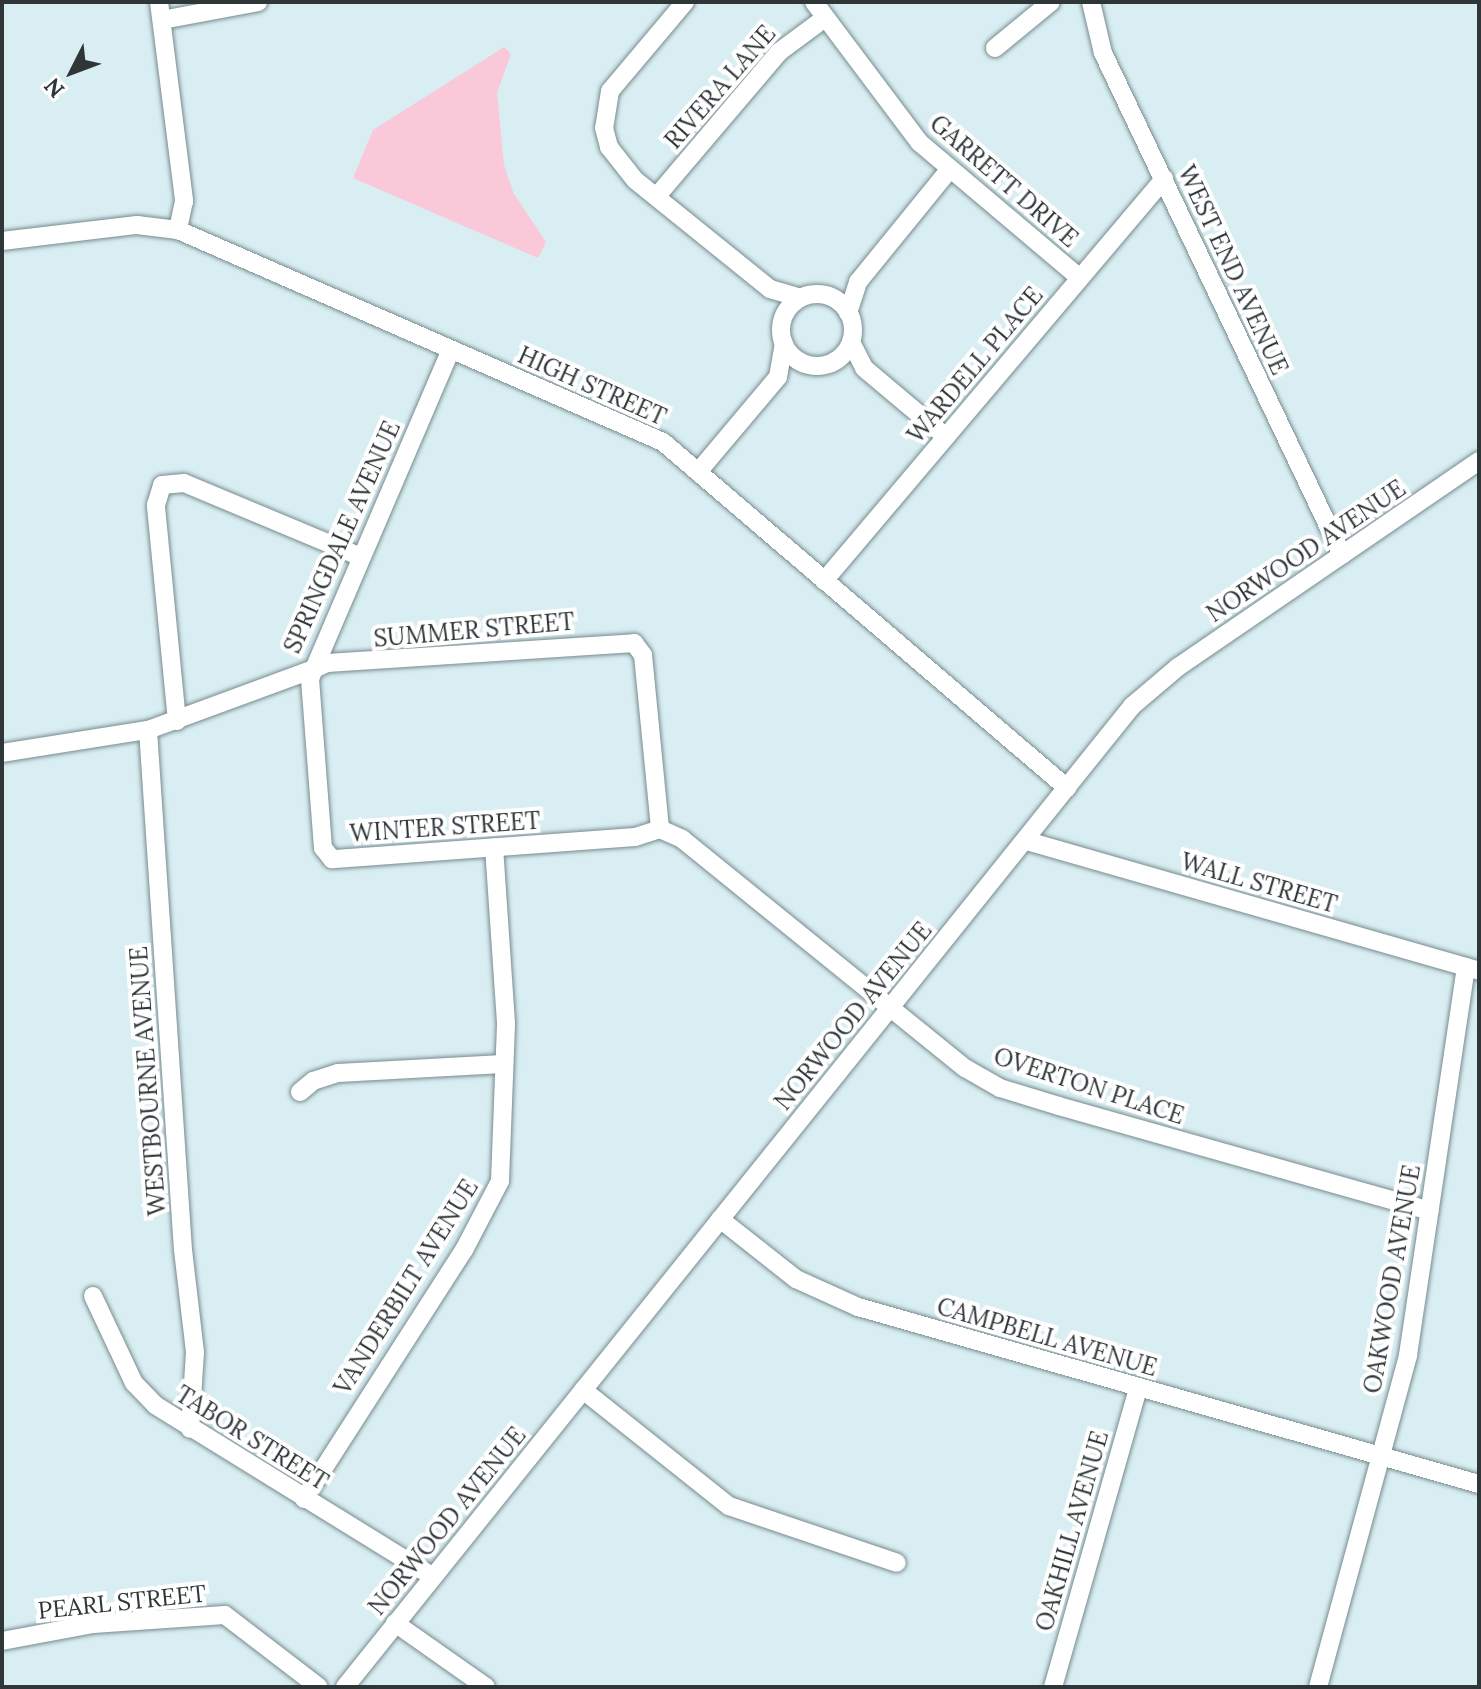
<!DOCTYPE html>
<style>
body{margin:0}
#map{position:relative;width:1481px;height:1689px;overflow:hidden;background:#d9eef2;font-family:Lora,serif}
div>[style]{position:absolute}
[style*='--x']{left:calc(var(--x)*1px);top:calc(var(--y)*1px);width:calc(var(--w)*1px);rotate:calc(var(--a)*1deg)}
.green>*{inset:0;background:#f9c9d9}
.roads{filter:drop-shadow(0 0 2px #778b8f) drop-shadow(0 0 2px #778b8f)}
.minor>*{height:18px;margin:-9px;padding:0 9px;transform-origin:9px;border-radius:9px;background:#fff}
.minor>.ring{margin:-9px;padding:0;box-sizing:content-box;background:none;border:18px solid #fff;border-radius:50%}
span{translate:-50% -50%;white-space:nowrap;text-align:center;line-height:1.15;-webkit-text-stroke:8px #fff;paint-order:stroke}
.street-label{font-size:24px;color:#2e3638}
.frame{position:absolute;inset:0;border:4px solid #2e3638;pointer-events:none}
.north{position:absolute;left:32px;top:32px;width:80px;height:80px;-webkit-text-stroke:6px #fff;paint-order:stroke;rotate:228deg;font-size:22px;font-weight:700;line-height:32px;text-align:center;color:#2e3638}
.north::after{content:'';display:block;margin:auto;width:28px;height:36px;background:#2e3638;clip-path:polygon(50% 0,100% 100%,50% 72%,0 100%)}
</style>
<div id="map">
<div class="green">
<i style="clip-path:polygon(504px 47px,511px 54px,497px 93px,504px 165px,514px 194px,546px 242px,538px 258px,353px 178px,373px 130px)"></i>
</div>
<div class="roads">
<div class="minor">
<i style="--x:159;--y:2;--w:201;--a:82.8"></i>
<i style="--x:184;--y:201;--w:30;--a:102"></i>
<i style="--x:685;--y:2;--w:116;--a:130.1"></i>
<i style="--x:610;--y:91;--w:37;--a:99"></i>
<i style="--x:604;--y:128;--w:20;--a:75"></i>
<i style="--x:609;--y:147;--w:42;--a:51.8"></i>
<i style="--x:635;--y:180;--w:174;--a:38.9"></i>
<i style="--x:770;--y:289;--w:32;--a:16"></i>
<i style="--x:814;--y:2;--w:176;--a:53.1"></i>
<i style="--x:920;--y:143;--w:209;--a:40.2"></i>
<i style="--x:1091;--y:2;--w:52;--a:76.8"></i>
<i style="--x:1103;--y:53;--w:556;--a:64.54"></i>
<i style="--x:162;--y:20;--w:98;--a:-10.6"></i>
<i style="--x:995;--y:48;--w:72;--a:-39.4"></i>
<i style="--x:657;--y:196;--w:189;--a:-49.7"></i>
<i style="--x:779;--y:52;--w:57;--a:-36.5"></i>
<i style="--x:2;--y:241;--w:136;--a:-6.8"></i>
<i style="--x:137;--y:225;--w:41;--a:7"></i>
<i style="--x:178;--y:230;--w:529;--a:23.61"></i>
<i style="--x:663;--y:442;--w:532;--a:40.58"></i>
<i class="ring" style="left:781px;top:294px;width:54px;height:54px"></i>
<i style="--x:848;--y:313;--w:33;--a:-72"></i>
<i style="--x:858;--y:282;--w:144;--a:-50.9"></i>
<i style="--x:851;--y:342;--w:29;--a:63"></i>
<i style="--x:864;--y:368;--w:107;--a:40.1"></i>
<i style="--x:698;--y:472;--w:124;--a:-49.9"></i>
<i style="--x:778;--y:377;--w:34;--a:-80"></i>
<i style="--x:824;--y:581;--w:527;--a:-49.78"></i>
<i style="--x:177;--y:721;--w:217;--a:-95.6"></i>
<i style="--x:156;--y:505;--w:21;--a:-73"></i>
<i style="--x:162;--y:485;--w:22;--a:-5"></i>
<i style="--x:184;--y:483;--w:192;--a:22.7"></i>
<i style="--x:148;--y:730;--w:521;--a:86.15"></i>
<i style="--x:183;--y:1250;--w:103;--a:83.3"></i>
<i style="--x:195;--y:1352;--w:77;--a:93.7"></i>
<i style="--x:2;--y:753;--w:148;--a:-9"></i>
<i style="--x:148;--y:730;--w:177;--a:-20.2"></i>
<i style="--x:314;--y:669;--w:347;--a:-66.8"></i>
<i style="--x:660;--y:829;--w:26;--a:162"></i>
<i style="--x:635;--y:837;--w:304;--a:175.8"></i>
<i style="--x:332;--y:859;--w:14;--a:-129"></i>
<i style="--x:323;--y:848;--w:169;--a:-94.4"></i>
<i style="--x:310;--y:679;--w:11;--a:-68"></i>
<i style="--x:314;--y:669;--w:14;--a:-25"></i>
<i style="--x:327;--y:663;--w:308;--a:-3.7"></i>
<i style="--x:634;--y:643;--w:15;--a:53"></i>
<i style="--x:643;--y:655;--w:175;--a:84.4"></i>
<i style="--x:660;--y:829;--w:24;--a:24"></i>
<i style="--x:682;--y:839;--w:364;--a:39"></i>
<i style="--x:965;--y:1068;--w:40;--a:29.7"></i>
<i style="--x:1000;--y:1088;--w:62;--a:17"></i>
<i style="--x:1059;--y:1106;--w:385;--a:15.8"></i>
<i style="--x:1027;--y:841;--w:470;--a:16"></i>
<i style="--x:300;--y:1092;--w:17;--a:-40"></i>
<i style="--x:313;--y:1081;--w:26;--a:-18"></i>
<i style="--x:338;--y:1073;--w:165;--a:-3.1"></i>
<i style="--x:720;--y:1219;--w:97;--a:38.3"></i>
<i style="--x:796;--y:1279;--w:68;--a:24.3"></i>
<i style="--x:858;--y:1307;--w:646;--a:15.91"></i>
<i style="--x:93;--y:1296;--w:96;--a:64.8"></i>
<i style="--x:134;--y:1383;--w:30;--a:46"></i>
<i style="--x:155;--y:1405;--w:327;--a:31.7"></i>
<i style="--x:583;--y:1390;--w:186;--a:38.5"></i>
<i style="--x:729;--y:1506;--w:177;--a:18.7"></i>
<i style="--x:304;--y:1499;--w:296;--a:-57.3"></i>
<i style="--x:464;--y:1250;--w:78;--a:-62.4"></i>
<i style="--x:500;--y:1181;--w:158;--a:-87.8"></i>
<i style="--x:506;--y:1023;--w:176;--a:-93.9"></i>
<i style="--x:395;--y:1623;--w:111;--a:35.1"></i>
<i style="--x:2;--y:1641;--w:93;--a:-10.6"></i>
<i style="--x:93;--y:1624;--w:132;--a:-3.9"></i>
<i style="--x:225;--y:1615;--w:118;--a:37.5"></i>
<i style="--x:345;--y:1687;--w:1258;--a:-51.26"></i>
<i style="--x:1132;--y:706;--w:60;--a:-40.3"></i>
<i style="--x:1178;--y:667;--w:365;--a:-34.4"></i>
<i style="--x:1053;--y:1687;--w:311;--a:-74.1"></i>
<i style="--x:1318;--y:1687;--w:344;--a:-74.8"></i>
<i style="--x:1408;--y:1355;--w:392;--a:-81.5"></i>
</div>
</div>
<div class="street-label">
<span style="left:720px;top:87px;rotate:-49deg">RIVERA LANE</span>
<span style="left:1004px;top:181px;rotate:41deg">GARRETT DRIVE</span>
<span style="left:1233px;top:270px;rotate:65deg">WEST END AVENUE</span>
<span style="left:975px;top:365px;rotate:-50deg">WARDELL PLACE</span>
<span style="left:592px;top:386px;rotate:24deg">HIGH STREET</span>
<span style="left:342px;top:537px;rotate:-66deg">SPRINGDALE AVENUE</span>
<span style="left:1306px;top:551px;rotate:-34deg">NORWOOD AVENUE</span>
<span style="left:474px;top:630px;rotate:-5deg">SUMMER STREET</span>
<span style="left:445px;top:827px;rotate:-4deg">WINTER STREET</span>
<span style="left:1259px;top:883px;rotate:16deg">WALL STREET</span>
<span style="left:853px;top:1016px;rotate:-51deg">NORWOOD AVENUE</span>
<span style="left:148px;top:1081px;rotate:-94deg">WESTBOURNE AVENUE</span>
<span style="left:1089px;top:1086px;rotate:18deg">OVERTON PLACE</span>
<span style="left:1392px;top:1279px;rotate:-80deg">OAKWOOD AVENUE</span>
<span style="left:406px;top:1287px;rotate:-58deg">VANDERBILT AVENUE</span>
<span style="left:1047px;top:1337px;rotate:16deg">CAMPBELL AVENUE</span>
<span style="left:252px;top:1438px;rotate:32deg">TABOR STREET</span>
<span style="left:447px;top:1521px;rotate:-51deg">NORWOOD AVENUE</span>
<span style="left:1072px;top:1531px;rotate:-74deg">OAKHILL AVENUE</span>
<span style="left:122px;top:1602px;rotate:-6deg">PEARL STREET</span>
</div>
<div class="frame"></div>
<div class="north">N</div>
</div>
